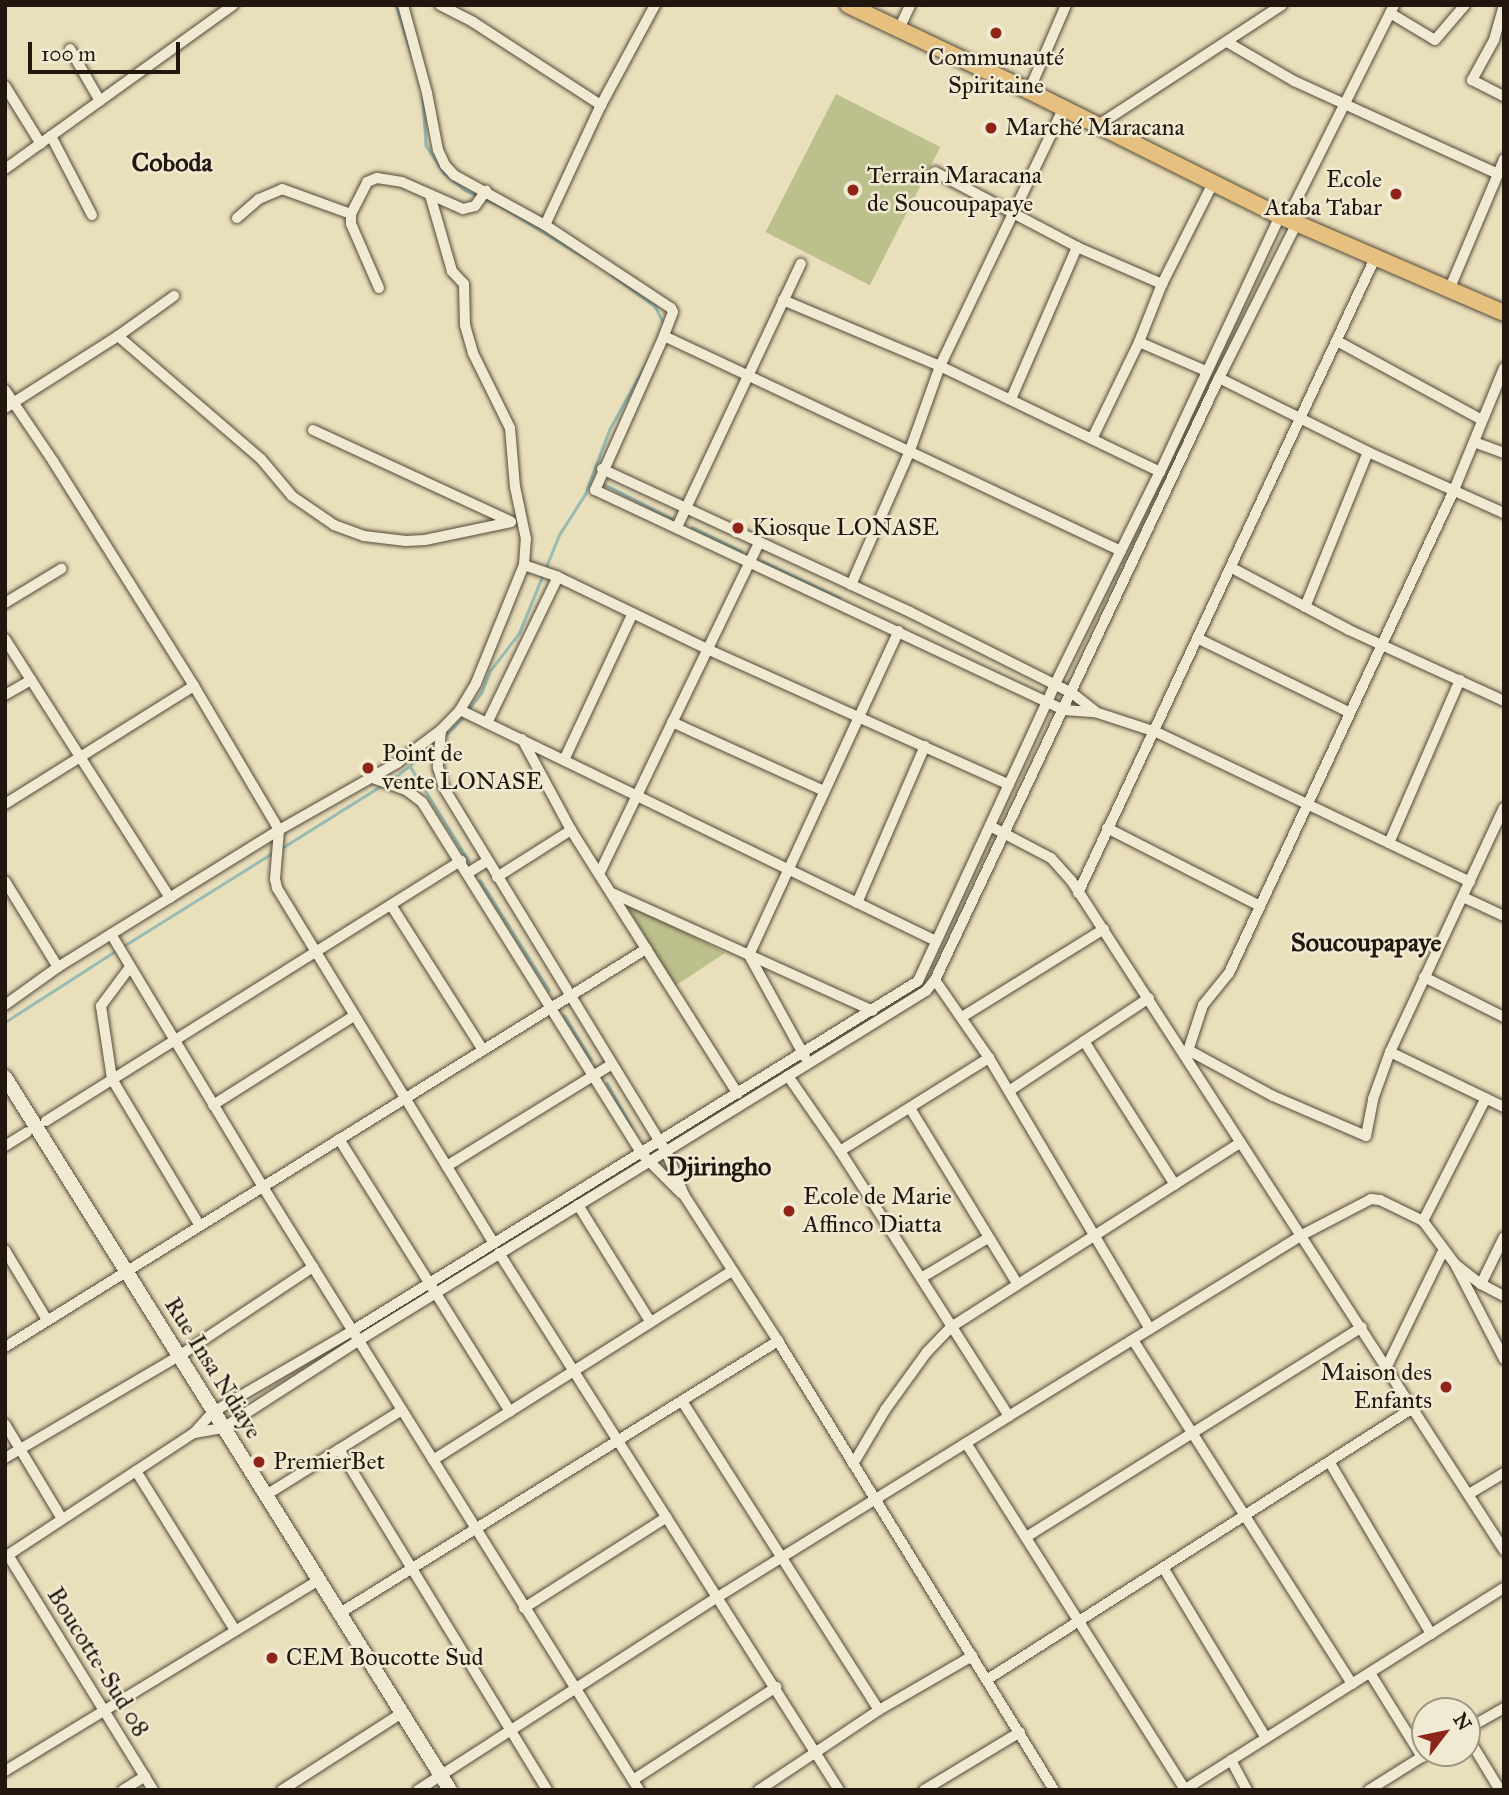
<!DOCTYPE html>
<meta charset="utf-8">
<style>
body{margin:0}
#map{position:relative;width:1509px;height:1795px;overflow:hidden;background:#eadfbb;font-family:"IM FELL Great Primer",serif}
div>[style]{position:absolute}
[style*='--x']{left:calc(var(--x)*1px);top:calc(var(--y)*1px);width:calc(var(--w)*1px);rotate:calc(var(--a)*1deg)}
.green>*{inset:0;background:#bcc08c;transform-origin:0 0}
.stream>*{height:2.5px;margin:-1.25px;padding:0 1.25px;transform-origin:1.25px;border-radius:1.25px;background:#98bcb3}
.roads{filter:drop-shadow(0 0 2px #53493a) drop-shadow(0 0 2px #53493a)}
.street>*{height:10px;margin:-5px;padding:0 5px;transform-origin:5px;border-radius:5px;background:#f1ead3}
.secondary>*{height:14px;margin:-7px;padding:0 7px;transform-origin:7px;border-radius:7px;background:#f1ead3}
.primary>*{height:16px;margin:-8px;padding:0 8px;transform-origin:8px;border-radius:8px;background:#e5c07e}
.dots>*{width:19px;height:19px;translate:-50% -50%;box-sizing:border-box;border:4px solid #f1ead3;border-radius:50%}
span{translate:-50% -50%;white-space:nowrap;text-align:center;line-height:1.15;-webkit-text-stroke:5px #f1ead3;paint-order:stroke}
.poi-label{font-size:24px;color:#21170f}
.left{translate:0 -50%;text-align:left}
.right{translate:-100% -50%;text-align:right}
.street-label{font-size:24px;color:#21170f}
.neighbourhood-label{font-size:26px;color:#21170f;font-weight:700}
.frame{position:absolute;inset:0;border:7px solid #21170f;pointer-events:none}
.north{position:absolute;left:1411px;top:1697px;width:70px;height:70px;box-sizing:border-box;background:#f1ead3;border:2px solid #9e9685;border-radius:50%;rotate:58deg;font-size:19px;font-weight:700;line-height:28px;text-align:center;color:#21170f}
.north::after{content:'';display:block;margin:auto;width:24px;height:32px;background:#8f2418;clip-path:polygon(50% 0,100% 100%,50% 72%,0 100%)}
.scale{position:absolute;left:28px;top:42px;width:152px;height:32px;box-sizing:border-box;border:4px solid #21170f;border-top:0;padding-left:9px;font-size:21px;line-height:24px;white-space:nowrap;color:#21170f;-webkit-text-stroke:5px #f1ead3;paint-order:stroke}
</style>
<div id="map">
<div class="green">
<i style="left:836px;top:94px;width:117px;height:155px;rotate:27deg"></i>
<i style="clip-path:polygon(624px 901px,725px 953px,675px 986px)"></i>
</div>
<div class="stream">
<i style="--x:396;--y:5;--w:49;--a:72.3"></i>
<i style="--x:423;--y:96;--w:49;--a:86.5"></i>
<i style="--x:426;--y:145;--w:33;--a:57"></i>
<i style="--x:444;--y:173;--w:27;--a:39"></i>
<i style="--x:465;--y:190;--w:43;--a:24.8"></i>
<i style="--x:504;--y:208;--w:96;--a:31.4"></i>
<i style="--x:612;--y:275;--w:53;--a:35.8"></i>
<i style="--x:655;--y:306;--w:20;--a:63"></i>
<i style="--x:602;--y:483;--w:77;--a:26.9"></i>
<i style="--x:692;--y:527;--w:55;--a:26.1"></i>
<i style="--x:762;--y:561;--w:85;--a:25.1"></i>
<i style="--x:467;--y:711;--w:23;--a:-52"></i>
<i style="--x:481;--y:693;--w:24;--a:-68"></i>
<i style="--x:490;--y:671;--w:48;--a:-52.7"></i>
<i style="--x:519;--y:633;--w:106;--a:-67.8"></i>
<i style="--x:559;--y:535;--w:49;--a:-57.6"></i>
<i style="--x:585;--y:494;--w:68;--a:-69.4"></i>
<i style="--x:609;--y:430;--w:82;--a:-60.9"></i>
<i style="--x:444;--y:737;--w:29;--a:-46"></i>
<i style="--x:410;--y:766;--w:112;--a:58.2"></i>
<i style="--x:390;--y:781;--w:60;--a:-38.2"></i>
<i style="--x:280;--y:849;--w:119;--a:-32"></i>
<i style="--x:480;--y:880;--w:130;--a:57.9"></i>
<i style="--x:122;--y:947;--w:179;--a:-32"></i>
<i style="--x:564;--y:1015;--w:52;--a:58.5"></i>
<i style="--x:5;--y:1022;--w:133;--a:-32.7"></i>
<i style="--x:607;--y:1083;--w:49;--a:60.8"></i>
</div>
<div class="roads">
<div class="street">
<i style="--x:403;--y:5;--w:91;--a:74.7"></i>
<i style="--x:427;--y:93;--w:58;--a:79.1"></i>
<i style="--x:438;--y:150;--w:17;--a:65"></i>
<i style="--x:445;--y:165;--w:13;--a:48"></i>
<i style="--x:454;--y:175;--w:104;--a:28.8"></i>
<i style="--x:545;--y:225;--w:151;--a:33.4"></i>
<i style="--x:671;--y:308;--w:4;--a:63"></i>
<i style="--x:673;--y:312;--w:26;--a:111"></i>
<i style="--x:664;--y:336;--w:169;--a:114.1"></i>
<i style="--x:595;--y:490;--w:518;--a:25.13"></i>
<i style="--x:1064;--y:710;--w:31;--a:4"></i>
<i style="--x:1095;--y:712;--w:64;--a:18.2"></i>
<i style="--x:1156;--y:732;--w:348;--a:25.5"></i>
<i style="--x:440;--y:5;--w:37;--a:27"></i>
<i style="--x:473;--y:22;--w:153;--a:33"></i>
<i style="--x:1504;--y:5;--w:36;--a:106"></i>
<i style="--x:1494;--y:40;--w:46;--a:118.8"></i>
<i style="--x:1472;--y:80;--w:36;--a:27"></i>
<i style="--x:1390;--y:13;--w:52;--a:31"></i>
<i style="--x:1435;--y:40;--w:46;--a:-49.4"></i>
<i style="--x:899;--y:29;--w:26;--a:-65"></i>
<i style="--x:1227;--y:42;--w:78;--a:30.2"></i>
<i style="--x:1294;--y:81;--w:224;--a:24.5"></i>
<i style="--x:1498;--y:174;--w:16;--a:-68"></i>
<i style="--x:70;--y:49;--w:60;--a:60"></i>
<i style="--x:5;--y:86;--w:68;--a:58.2"></i>
<i style="--x:1029;--y:91;--w:94;--a:-66.7"></i>
<i style="--x:1097;--y:126;--w:221;--a:-33.2"></i>
<i style="--x:51;--y:136;--w:89;--a:62.6"></i>
<i style="--x:5;--y:169;--w:281;--a:-35.7"></i>
<i style="--x:935;--y:172;--w:161;--a:27.8"></i>
<i style="--x:1077;--y:247;--w:93;--a:23.5"></i>
<i style="--x:237;--y:218;--w:29;--a:-41"></i>
<i style="--x:259;--y:199;--w:25;--a:-23"></i>
<i style="--x:282;--y:189;--w:73;--a:19.9"></i>
<i style="--x:1287;--y:219;--w:239;--a:-63.4"></i>
<i style="--x:545;--y:225;--w:132;--a:-65"></i>
<i style="--x:601;--y:105;--w:114;--a:-61.6"></i>
<i style="--x:379;--y:288;--w:70;--a:-113.6"></i>
<i style="--x:351;--y:224;--w:10;--a:-90"></i>
<i style="--x:351;--y:214;--w:36;--a:-63"></i>
<i style="--x:367;--y:182;--w:11;--a:-22"></i>
<i style="--x:377;--y:178;--w:25;--a:9"></i>
<i style="--x:402;--y:182;--w:67;--a:23.9"></i>
<i style="--x:463;--y:209;--w:12;--a:-14"></i>
<i style="--x:475;--y:206;--w:19;--a:-54"></i>
<i style="--x:1449;--y:290;--w:126;--a:-67.1"></i>
<i style="--x:783;--y:300;--w:170;--a:22.8"></i>
<i style="--x:940;--y:366;--w:244;--a:25.7"></i>
<i style="--x:118;--y:336;--w:69;--a:-35.5"></i>
<i style="--x:664;--y:336;--w:505;--a:25.2"></i>
<i style="--x:1337;--y:341;--w:165;--a:28.6"></i>
<i style="--x:1139;--y:342;--w:73;--a:23.4"></i>
<i style="--x:1219;--y:378;--w:166;--a:26.4"></i>
<i style="--x:1368;--y:452;--w:149;--a:24.2"></i>
<i style="--x:5;--y:390;--w:86;--a:55.9"></i>
<i style="--x:53;--y:461;--w:266;--a:57.9"></i>
<i style="--x:194;--y:686;--w:167;--a:59.4"></i>
<i style="--x:279;--y:830;--w:49;--a:94.7"></i>
<i style="--x:275;--y:879;--w:9;--a:77"></i>
<i style="--x:277;--y:888;--w:416;--a:58.6"></i>
<i style="--x:1011;--y:399;--w:166;--a:-66.5"></i>
<i style="--x:5;--y:408;--w:134;--a:-32.5"></i>
<i style="--x:118;--y:336;--w:189;--a:40.7"></i>
<i style="--x:261;--y:459;--w:48;--a:50"></i>
<i style="--x:292;--y:496;--w:51;--a:34.6"></i>
<i style="--x:334;--y:525;--w:32;--a:20"></i>
<i style="--x:364;--y:536;--w:42;--a:6.8"></i>
<i style="--x:406;--y:541;--w:19;--a:-3"></i>
<i style="--x:425;--y:540;--w:88;--a:-11.8"></i>
<i style="--x:313;--y:430;--w:217;--a:24.8"></i>
<i style="--x:1092;--y:439;--w:108;--a:-64.1"></i>
<i style="--x:1139;--y:342;--w:62;--a:-68.4"></i>
<i style="--x:1162;--y:284;--w:113;--a:-63.2"></i>
<i style="--x:1474;--y:442;--w:32;--a:20"></i>
<i style="--x:602;--y:469;--w:340;--a:24.9"></i>
<i style="--x:910;--y:612;--w:181;--a:26.6"></i>
<i style="--x:1072;--y:693;--w:29;--a:38"></i>
<i style="--x:677;--y:527;--w:291;--a:-64.8"></i>
<i style="--x:524;--y:565;--w:36;--a:19"></i>
<i style="--x:558;--y:577;--w:165;--a:25.8"></i>
<i style="--x:707;--y:649;--w:331;--a:24.2"></i>
<i style="--x:1232;--y:568;--w:132;--a:27.9"></i>
<i style="--x:1349;--y:630;--w:170;--a:24.6"></i>
<i style="--x:851;--y:585;--w:144;--a:-66.3"></i>
<i style="--x:909;--y:453;--w:92;--a:-70.4"></i>
<i style="--x:940;--y:366;--w:285;--a:-64.4"></i>
<i style="--x:5;--y:603;--w:66;--a:-31.3"></i>
<i style="--x:1305;--y:607;--w:167;--a:-67.9"></i>
<i style="--x:5;--y:639;--w:307;--a:57.5"></i>
<i style="--x:1199;--y:639;--w:167;--a:26"></i>
<i style="--x:5;--y:695;--w:30;--a:-30"></i>
<i style="--x:460;--y:710;--w:529;--a:25.89"></i>
<i style="--x:672;--y:722;--w:167;--a:24.4"></i>
<i style="--x:487;--y:723;--w:162;--a:-64.1"></i>
<i style="--x:441;--y:730;--w:37;--a:95"></i>
<i style="--x:438;--y:767;--w:22;--a:74"></i>
<i style="--x:444;--y:788;--w:426;--a:58.6"></i>
<i style="--x:666;--y:1151;--w:48;--a:67.8"></i>
<i style="--x:684;--y:1195;--w:174;--a:57.2"></i>
<i style="--x:778;--y:1341;--w:527;--a:58.42"></i>
<i style="--x:522;--y:739;--w:103;--a:61.7"></i>
<i style="--x:571;--y:830;--w:312;--a:57.7"></i>
<i style="--x:564;--y:760;--w:162;--a:-64.9"></i>
<i style="--x:373;--y:778;--w:35;--a:20"></i>
<i style="--x:406;--y:790;--w:20;--a:37"></i>
<i style="--x:422;--y:802;--w:414;--a:58"></i>
<i style="--x:641;--y:1153;--w:57;--a:45"></i>
<i style="--x:5;--y:804;--w:223;--a:-32"></i>
<i style="--x:990;--y:826;--w:69;--a:27.7"></i>
<i style="--x:1051;--y:858;--w:30;--a:48"></i>
<i style="--x:1071;--y:880;--w:798;--a:57.13"></i>
<i style="--x:1107;--y:828;--w:169;--a:27"></i>
<i style="--x:1389;--y:843;--w:178;--a:-66.5"></i>
<i style="--x:468;--y:873;--w:22;--a:-32"></i>
<i style="--x:599;--y:874;--w:368;--a:-64.2"></i>
<i style="--x:497;--y:877;--w:88;--a:-32.4"></i>
<i style="--x:5;--y:881;--w:101;--a:58.4"></i>
<i style="--x:612;--y:893;--w:286;--a:24.3"></i>
<i style="--x:1078;--y:893;--w:701;--a:-64.93"></i>
<i style="--x:1463;--y:897;--w:45;--a:24.9"></i>
<i style="--x:857;--y:903;--w:171;--a:-66.6"></i>
<i style="--x:391;--y:905;--w:172;--a:57.6"></i>
<i style="--x:111;--y:934;--w:295;--a:59"></i>
<i style="--x:263;--y:1187;--w:711;--a:58.05"></i>
<i style="--x:130;--y:967;--w:49;--a:126.6"></i>
<i style="--x:101;--y:1006;--w:74;--a:81.4"></i>
<i style="--x:112;--y:1079;--w:171;--a:59.1"></i>
<i style="--x:1424;--y:977;--w:89;--a:26.6"></i>
<i style="--x:935;--y:980;--w:95;--a:55.3"></i>
<i style="--x:989;--y:1058;--w:315;--a:59.3"></i>
<i style="--x:5;--y:1005;--w:65;--a:-35.6"></i>
<i style="--x:58;--y:967;--w:260;--a:-31.8"></i>
<i style="--x:279;--y:830;--w:136;--a:-29.6"></i>
<i style="--x:397;--y:763;--w:55;--a:-36.9"></i>
<i style="--x:441;--y:730;--w:28;--a:-46"></i>
<i style="--x:460;--y:710;--w:31;--a:-59"></i>
<i style="--x:476;--y:683;--w:127;--a:-67.9"></i>
<i style="--x:524;--y:565;--w:26;--a:-86"></i>
<i style="--x:526;--y:539;--w:53;--a:-101.9"></i>
<i style="--x:515;--y:487;--w:59;--a:-94.8"></i>
<i style="--x:510;--y:428;--w:84;--a:-116.3"></i>
<i style="--x:473;--y:353;--w:29;--a:-106"></i>
<i style="--x:465;--y:325;--w:41;--a:-91.4"></i>
<i style="--x:464;--y:284;--w:18;--a:-133"></i>
<i style="--x:452;--y:271;--w:79;--a:-106.1"></i>
<i style="--x:962;--y:1017;--w:167;--a:-31.8"></i>
<i style="--x:1084;--y:1041;--w:170;--a:57.7"></i>
<i style="--x:1190;--y:1051;--w:94;--a:28.5"></i>
<i style="--x:1273;--y:1096;--w:101;--a:23.3"></i>
<i style="--x:1366;--y:1136;--w:38;--a:-79"></i>
<i style="--x:1373;--y:1099;--w:50;--a:-70.1"></i>
<i style="--x:1390;--y:1052;--w:269;--a:-65"></i>
<i style="--x:1390;--y:1052;--w:127;--a:25.8"></i>
<i style="--x:805;--y:1057;--w:116;--a:-118.8"></i>
<i style="--x:749;--y:955;--w:357;--a:-65.2"></i>
<i style="--x:1186;--y:1057;--w:55;--a:-71.9"></i>
<i style="--x:1203;--y:1005;--w:41;--a:-50.9"></i>
<i style="--x:1229;--y:973;--w:533;--a:-65.02"></i>
<i style="--x:1454;--y:490;--w:132;--a:-67.7"></i>
<i style="--x:788;--y:1076;--w:91;--a:55.3"></i>
<i style="--x:840;--y:1151;--w:314;--a:57.5"></i>
<i style="--x:1009;--y:1091;--w:168;--a:-33.6"></i>
<i style="--x:213;--y:1105;--w:167;--a:-32.3"></i>
<i style="--x:910;--y:1108;--w:205;--a:58.6"></i>
<i style="--x:46;--y:1121;--w:490;--a:-32.1"></i>
<i style="--x:339;--y:1139;--w:322;--a:57.9"></i>
<i style="--x:5;--y:1146;--w:26;--a:-32"></i>
<i style="--x:840;--y:1151;--w:176;--a:-32"></i>
<i style="--x:447;--y:1166;--w:194;--a:-31.7"></i>
<i style="--x:578;--y:1205;--w:137;--a:58.2"></i>
<i style="--x:1423;--y:1221;--w:138;--a:-62.9"></i>
<i style="--x:5;--y:1250;--w:82;--a:59"></i>
<i style="--x:499;--y:1253;--w:636;--a:57.66"></i>
<i style="--x:1456;--y:1266;--w:105;--a:62.7"></i>
<i style="--x:921;--y:1278;--w:78;--a:-30.8"></i>
<i style="--x:1481;--y:1284;--w:52;--a:-63.9"></i>
<i style="--x:1133;--y:1340;--w:408;--a:57.5"></i>
<i style="--x:5;--y:1347;--w:755;--a:-31.84"></i>
<i style="--x:1387;--y:1366;--w:128;--a:-64"></i>
<i style="--x:682;--y:1401;--w:366;--a:57.5"></i>
<i style="--x:5;--y:1424;--w:111;--a:59"></i>
<i style="--x:194;--y:1433;--w:29;--a:-10"></i>
<i style="--x:223;--y:1428;--w:161;--a:-32.8"></i>
<i style="--x:358;--y:1341;--w:667;--a:-31.64"></i>
<i style="--x:926;--y:991;--w:14;--a:-51"></i>
<i style="--x:935;--y:980;--w:666;--a:-64.74"></i>
<i style="--x:1219;--y:378;--w:174;--a:-63.3"></i>
<i style="--x:966;--y:1443;--w:409;--a:57.7"></i>
<i style="--x:339;--y:1449;--w:399;--a:58.6"></i>
<i style="--x:5;--y:1458;--w:202;--a:-30.4"></i>
<i style="--x:179;--y:1356;--w:161;--a:-33.6"></i>
<i style="--x:433;--y:1460;--w:354;--a:-32.3"></i>
<i style="--x:1330;--y:1463;--w:199;--a:59.4"></i>
<i style="--x:853;--y:1464;--w:63;--a:-59.3"></i>
<i style="--x:885;--y:1410;--w:72;--a:-54.1"></i>
<i style="--x:927;--y:1352;--w:35;--a:-46"></i>
<i style="--x:951;--y:1327;--w:343;--a:-32.5"></i>
<i style="--x:136;--y:1471;--w:187;--a:58.1"></i>
<i style="--x:1469;--y:1494;--w:41;--a:-31"></i>
<i style="--x:266;--y:1495;--w:160;--a:-32"></i>
<i style="--x:1026;--y:1537;--w:396;--a:-32"></i>
<i style="--x:8;--y:1555;--w:276;--a:58.3"></i>
<i style="--x:5;--y:1557;--w:226;--a:-33.3"></i>
<i style="--x:194;--y:1433;--w:28;--a:-48"></i>
<i style="--x:213;--y:1412;--w:161;--a:-30.2"></i>
<i style="--x:352;--y:1331;--w:665;--a:-31.73"></i>
<i style="--x:918;--y:981;--w:327;--a:-65.2"></i>
<i style="--x:1055;--y:684;--w:237;--a:-63.7"></i>
<i style="--x:1160;--y:472;--w:283;--a:-64.9"></i>
<i style="--x:1164;--y:1569;--w:197;--a:58.9"></i>
<i style="--x:524;--y:1608;--w:169;--a:-32.5"></i>
<i style="--x:340;--y:1613;--w:516;--a:-31.84"></i>
<i style="--x:1370;--y:1673;--w:99;--a:58.2"></i>
<i style="--x:988;--y:1679;--w:504;--a:-32.52"></i>
<i style="--x:1467;--y:1729;--w:43;--a:-29.6"></i>
<i style="--x:1467;--y:1736;--w:63;--a:58.6"></i>
<i style="--x:1231;--y:1760;--w:34;--a:62"></i>
<i style="--x:5;--y:1771;--w:368;--a:-31.3"></i>
<i style="--x:633;--y:1780;--w:171;--a:-33"></i>
<i style="--x:123;--y:1790;--w:26;--a:-32"></i>
<i style="--x:282;--y:1790;--w:143;--a:-32.7"></i>
<i style="--x:418;--y:1790;--w:354;--a:-32.8"></i>
<i style="--x:716;--y:1598;--w:345;--a:-31.8"></i>
<i style="--x:1009;--y:1416;--w:342;--a:-31.7"></i>
<i style="--x:1300;--y:1236;--w:80;--a:-27.5"></i>
<i style="--x:1371;--y:1199;--w:9;--a:6"></i>
<i style="--x:1380;--y:1200;--w:48;--a:26"></i>
<i style="--x:1423;--y:1221;--w:54;--a:53.3"></i>
<i style="--x:1455;--y:1264;--w:33;--a:38"></i>
<i style="--x:1481;--y:1284;--w:26;--a:28"></i>
<i style="--x:759;--y:1790;--w:144;--a:-33.7"></i>
<i style="--x:879;--y:1710;--w:108;--a:-30.1"></i>
<i style="--x:924;--y:1790;--w:112;--a:-31.1"></i>
<i style="--x:1184;--y:1790;--w:378;--a:-32.3"></i>
<i style="--x:1369;--y:1790;--w:70;--a:-32.1"></i>
</div>
<div class="secondary">
<i style="--x:5;--y:1077;--w:840;--a:58.03"></i>
</div>
<div class="primary">
<i style="--x:848;--y:5;--w:200;--a:25.4"></i>
<i style="--x:1029;--y:91;--w:280;--a:26.5"></i>
<i style="--x:1280;--y:216;--w:244;--a:23.4"></i>
</div>
</div>
<div class="dots">
<i style="left:996px;top:33px;background:#8f2418"></i>
<i style="left:991px;top:128px;background:#8f2418"></i>
<i style="left:853px;top:190px;background:#8f2418"></i>
<i style="left:1396px;top:194px;background:#8f2418"></i>
<i style="left:738px;top:528px;background:#8f2418"></i>
<i style="left:368px;top:768px;background:#8f2418"></i>
<i style="left:789px;top:1211px;background:#8f2418"></i>
<i style="left:1446px;top:1387px;background:#8f2418"></i>
<i style="left:259px;top:1462px;background:#8f2418"></i>
<i style="left:272px;top:1658px;background:#8f2418"></i>
</div>
<div class="poi-label">
<span style="left:996px;top:72px">Communauté<br>Spiritaine</span>
<span class="left" style="left:1005px;top:128px">Marché Maracana</span>
<span class="left" style="left:867px;top:190px">Terrain Maracana<br>de Soucoupapaye</span>
<span class="right" style="left:1382px;top:194px">Ecole<br>Ataba Tabar</span>
<span class="left" style="left:752px;top:528px">Kiosque LONASE</span>
<span class="left" style="left:382px;top:768px">Point de<br>vente LONASE</span>
<span class="left" style="left:803px;top:1211px">Ecole de Marie<br>Affinco Diatta</span>
<span class="right" style="left:1432px;top:1387px">Maison des<br>Enfants</span>
<span class="left" style="left:273px;top:1462px">PremierBet</span>
<span class="left" style="left:286px;top:1658px">CEM Boucotte Sud</span>
</div>
<div class="street-label">
<span style="left:213px;top:1368px;rotate:58deg">Rue Insa Ndiaye</span>
<span style="left:98px;top:1662px;rotate:58deg">Boucotte-Sud 08</span>
</div>
<div class="neighbourhood-label">
<span style="left:172px;top:163px">Coboda</span>
<span style="left:1366px;top:943px">Soucoupapaye</span>
<span style="left:719px;top:1167px">Djiringho</span>
</div>
<div class="frame"></div>
<div class="north">N</div>
<div class="scale">100 m</div>
</div>
